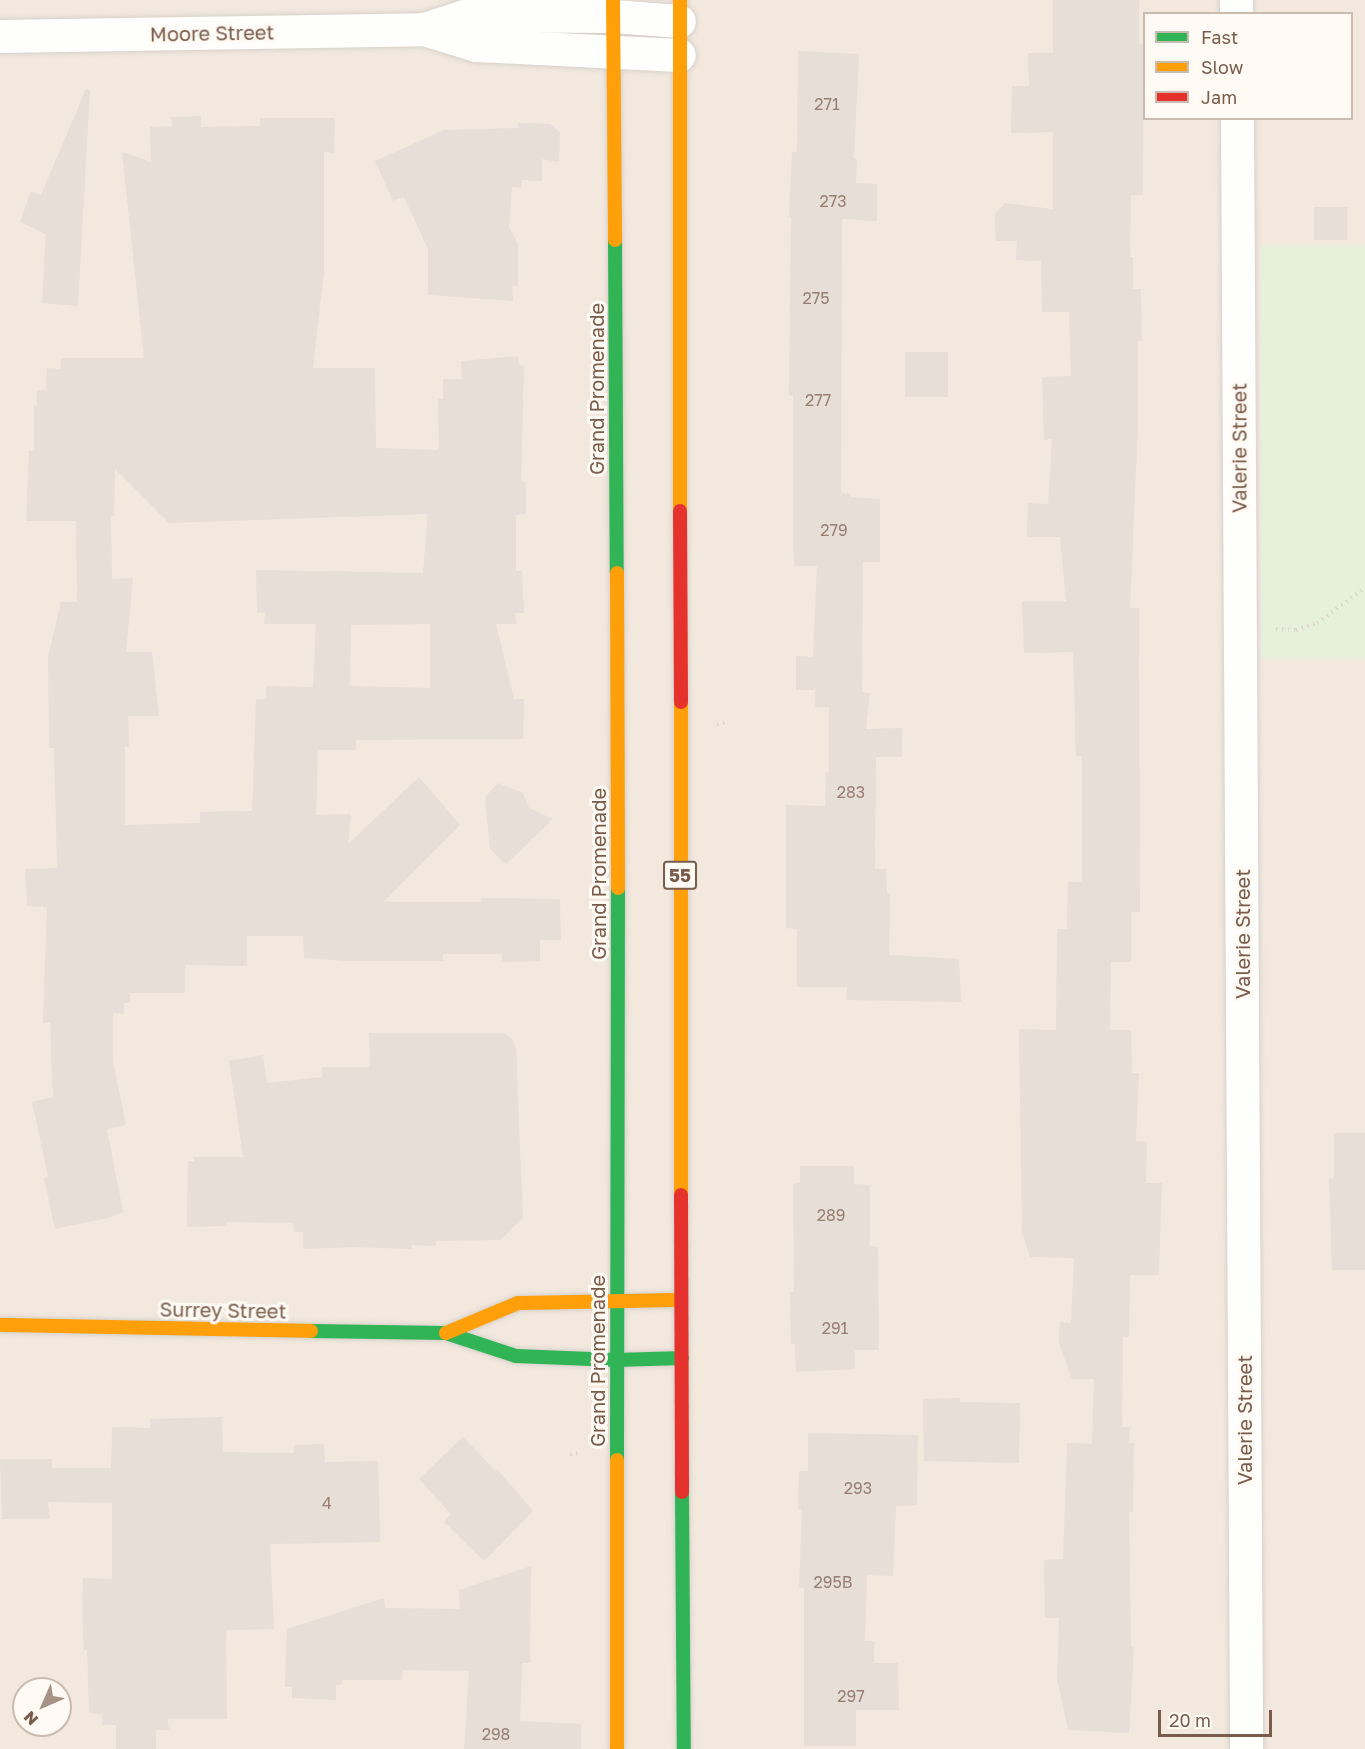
<!DOCTYPE html>
<style>
body{margin:0}
#map{position:relative;width:1365px;height:1749px;overflow:hidden;background:#f9f5f0;font-family:"Golos Text",sans-serif}
div>[style]{position:absolute}
[style*='--x']{left:calc(var(--x)*1px);top:calc(var(--y)*1px);width:calc(var(--w)*1px);rotate:calc(var(--a)*1deg)}
.residential>*{inset:0;background:#f2e8de}
.green>*{inset:0;background:#e7f0db;transform-origin:0 0}
.building>*{inset:0;background:#e6ded7;transform-origin:0 0}
.path>*{height:4px;margin-top:-2px;transform-origin:0;background:repeating-linear-gradient(90deg,#dcd5d0 0 1.5px,transparent 0 6px)}
.roads{filter:drop-shadow(0 0 2px #d7d1cb) drop-shadow(0 0 2px #d7d1cb)}
.street>*{height:33px;margin:-16.5px;padding:0 16.5px;transform-origin:16.5px;border-radius:16.5px;background:#fefefd}
.fast>*{height:14px;margin:-7px;padding:0 7px;transform-origin:7px;border-radius:7px;background:#30b455}
.slow>*{height:14px;margin:-7px;padding:0 7px;transform-origin:7px;border-radius:7px;background:#ff9f0a}
.jam>*{height:14px;margin:-7px;padding:0 7px;transform-origin:7px;border-radius:7px;background:#e5322d}
span{translate:-50% -50%;white-space:nowrap;text-align:center;line-height:1.15;-webkit-text-stroke:6px #fffaf3;paint-order:stroke}
.number-label{font-size:16px;color:#977e72}
.number-label span{-webkit-text-stroke-width:0}
.shield-label span{padding:2px 4px;background:#fffaf3;border:2px solid;border-radius:4px;-webkit-text-stroke-width:0}
.shield-label{font-size:18px;color:#7a5c4d;font-weight:700}
.street-label{font-size:20px;color:#7a5c4d}
.legend{position:absolute;left:1143px;top:12px;width:210px;height:108px;box-sizing:border-box;background:#fffaf3;border:2px solid #cabbb1;margin:0;padding:8px 10px;list-style:none;font-size:18px;color:#7a5c4d}
.legend li{display:flex;align-items:center;gap:12px;height:30px}
.legend b{width:30px;border:2px solid #cabbb1}
.north{position:absolute;left:12px;top:1677px;width:60px;height:60px;box-sizing:border-box;background:#fffaf3;border:2px solid #cabbb1;border-radius:50%;rotate:225deg;font-size:16px;font-weight:700;line-height:24px;text-align:center;color:#7a5c4d}
.north::after{content:'';display:block;margin:auto;width:21px;height:27px;background:#a69286;clip-path:polygon(50% 0,100% 100%,50% 72%,0 100%)}
.scale{position:absolute;left:1158px;top:1710px;width:114px;height:27px;box-sizing:border-box;border:3px solid #7a5c4d;border-top:0;padding-left:8px;font-size:18px;line-height:21px;white-space:nowrap;color:#7a5c4d;-webkit-text-stroke:4px #fffaf3;paint-order:stroke}
</style>
<div id="map">
<div class="residential">
<i style="clip-path:polygon(evenodd,0 0,1365px 0,1365px 1749px,0 1749px,0 0,1144px 14px,1352px 14px,1352px 118px,1144px 118px,1144px 14px,0 0,24px 1689px,60px 1689px,60px 1725px,24px 1725px,24px 1689px)"></i>
</div>
<div class="green">
<i style="left:1260px;top:245px;width:105px;height:414px"></i>
</div>
<div class="building">
<i style="clip-path:polygon(1053px 0,1139px 0,1139px 44px,1144px 44px,1143px 195px,1131px 195px,1130px 257px,1133px 257px,1133px 289px,1141px 289px,1142px 341px,1138px 341px,1138px 425px,1130px 608px,1139px 608px,1140px 912px,1131px 912px,1131px 962px,1111px 962px,1110px 1030px,1131px 1030px,1132px 1073px,1139px 1073px,1136px 1141px,1147px 1142px,1146px 1183px,1162px 1183px,1161px 1206px,1159px 1275px,1130px 1275px,1129px 1337px,1123px 1337px,1122px 1427px,1130px 1427px,1129px 1443px,1134px 1443px,1133px 1512px,1129px 1512px,1131px 1646px,1134px 1647px,1129px 1733px,1068px 1730px,1057px 1679px,1059px 1618px,1045px 1618px,1044px 1560px,1063px 1559px,1067px 1443px,1092px 1444px,1094px 1379px,1072px 1379px,1059px 1343px,1060px 1322px,1071px 1323px,1074px 1258px,1030px 1257px,1022px 1233px,1019px 1029px,1056px 1030px,1057px 929px,1067px 929px,1068px 882px,1082px 882px,1082px 756px,1076px 756px,1073px 652px,1024px 653px,1022px 601px,1066px 601px,1060px 537px,1027px 537px,1028px 503px,1048px 504px,1052px 439px,1044px 440px,1042px 377px,1071px 376px,1069px 312px,1042px 312px,1041px 261px,1016px 260px,1017px 241px,996px 241px,995px 215px,1005px 203px,1053px 209px,1053px 132px,1011px 133px,1012px 86px,1029px 86px,1028px 53px,1053px 53px)"></i>
<i style="clip-path:polygon(798px 51px,859px 54px,854px 159px,857px 159px,856px 183px,877px 184px,877px 221px,842px 219px,841px 491px,842px 494px,850px 493px,850px 497px,880px 499px,880px 562px,863px 562px,862px 692px,870px 693px,866px 729px,902px 728px,902px 757px,876px 757px,875px 869px,886px 869px,887px 893px,890px 893px,889px 955px,959px 959px,961px 1002px,846px 1000px,847px 987px,797px 987px,797px 929px,786px 928px,786px 805px,825px 806px,826px 772px,829px 773px,829px 707px,815px 707px,815px 690px,796px 690px,796px 656px,813px 657px,817px 566px,794px 566px,793px 537px,793px 396px,789px 395px,791px 217px,789px 217px,792px 152px,797px 152px)"></i>
<i style="clip-path:polygon(86px 89px,90px 90px,78px 306px,42px 303px,46px 234px,20px 222px,31px 191px,41px 195px)"></i>
<i style="clip-path:polygon(evenodd,201px 116px,201px 127px,260px 126px,260px 118px,335px 118px,334px 153px,324px 152px,324px 272px,313px 368px,375px 368px,376px 448px,439px 450px,438px 399px,443px 399px,443px 379px,462px 379px,461px 361px,518px 356px,519px 365px,524px 366px,521px 481px,526px 482px,526px 514px,516px 515px,516px 571px,522px 571px,524px 613px,515px 613px,516px 624px,496px 624px,514px 699px,524px 699px,523px 739px,356px 740px,356px 750px,318px 750px,316px 815px,351px 814px,348px 844px,419px 777px,460px 825px,383px 902px,482px 902px,482px 898px,560px 899px,561px 940px,540px 940px,540px 961px,502px 962px,502px 954px,443px 954px,443px 961px,348px 961px,304px 958px,303px 936px,247px 936px,247px 966px,185px 965px,185px 993px,130px 993px,130px 1003px,124px 1003px,124px 1014px,113px 1013px,113px 1061px,126px 1125px,107px 1129px,123px 1212px,108px 1218px,55px 1229px,44px 1178px,48px 1176px,32px 1102px,53px 1097px,50px 1023px,43px 1023px,47px 907px,27px 906px,25px 869px,57px 868px,54px 748px,49px 748px,48px 657px,61px 602px,77px 602px,76px 521px,26px 521px,29px 451px,34px 451px,34px 405px,37px 406px,37px 390px,46px 390px,47px 368px,61px 369px,61px 358px,144px 358px,122px 152px,151px 162px,150px 127px,172px 126px,171px 117px,201px 116px,115px 469px,169px 523px,428px 514px,423px 573px,256px 570px,257px 613px,265px 612px,264px 624px,316px 624px,313px 687px,266px 686px,266px 699px,256px 699px,252px 811px,200px 812px,200px 823px,125px 825px,125px 747px,129px 747px,128px 716px,159px 716px,152px 652px,126px 652px,133px 578px,112px 579px,111px 516px,114px 516px,115px 469px,201px 116px,430px 624px,430px 688px,350px 686px,351px 625px,430px 624px)"></i>
<i style="clip-path:polygon(518px 123px,550px 124px,560px 133px,559px 162px,542px 159px,542px 181px,522px 180px,521px 188px,512px 187px,509px 227px,518px 244px,518px 286px,512px 286px,513px 301px,428px 295px,428px 249px,404px 197px,393px 201px,375px 161px,444px 130px,518px 128px)"></i>
<i style="left:1314px;top:207px;width:33px;height:33px"></i>
<i style="left:905px;top:352px;width:43px;height:45px"></i>
<i style="clip-path:polygon(498px 783px,523px 793px,529px 808px,553px 819px,506px 864px,490px 849px,485px 797px)"></i>
<i style="clip-path:polygon(369px 1033px,503px 1033px,511px 1038px,516px 1048px,523px 1218px,500px 1240px,436px 1241px,436px 1246px,412px 1245px,411px 1249px,354px 1247px,303px 1249px,303px 1232px,294px 1232px,293px 1223px,226px 1222px,226px 1226px,187px 1227px,188px 1161px,194px 1161px,194px 1157px,243px 1157px,229px 1061px,263px 1055px,267px 1083px,322px 1077px,322px 1067px,370px 1067px)"></i>
<i style="clip-path:polygon(1334px 1133px,1365px 1133px,1365px 1270px,1332px 1270px,1329px 1178px,1334px 1179px)"></i>
<i style="clip-path:polygon(800px 1166px,854px 1166px,854px 1184px,870px 1185px,870px 1246px,878px 1247px,879px 1350px,855px 1350px,855px 1369px,796px 1372px,795px 1344px,791px 1344px,790px 1292px,794px 1292px,793px 1184px,800px 1183px)"></i>
<i style="clip-path:polygon(960px 1398px,960px 1402px,1020px 1403px,1019px 1463px,924px 1461px,923px 1399px)"></i>
<i style="clip-path:polygon(222px 1417px,223px 1452px,294px 1453px,294px 1445px,324px 1444px,325px 1462px,378px 1461px,380px 1542px,270px 1544px,274px 1629px,226px 1630px,227px 1719px,168px 1719px,169px 1730px,156px 1730px,156px 1749px,116px 1749px,116px 1725px,102px 1725px,102px 1714px,89px 1713px,87px 1650px,84px 1650px,82px 1612px,83px 1578px,112px 1579px,112px 1503px,48px 1502px,50px 1519px,2px 1519px,0 1459px,52px 1459px,52px 1468px,111px 1468px,112px 1427px,150px 1428px,150px 1419px)"></i>
<i style="clip-path:polygon(808px 1433px,918px 1435px,917px 1505px,896px 1506px,893px 1576px,867px 1575px,865px 1641px,874px 1641px,874px 1663px,898px 1663px,899px 1710px,856px 1710px,856px 1746px,804px 1746px,804px 1588px,799px 1588px,802px 1509px,798px 1509px,799px 1471px,808px 1471px)"></i>
<i style="clip-path:polygon(463px 1437px,495px 1470px,497px 1469px,533px 1511px,484px 1561px,444px 1522px,451px 1514px,419px 1479px)"></i>
<i style="clip-path:polygon(531px 1566px,530px 1663px,522px 1663px,520px 1721px,581px 1724px,581px 1749px,464px 1749px,469px 1671px,403px 1670px,402px 1680px,342px 1680px,342px 1684px,336px 1685px,336px 1700px,292px 1698px,292px 1687px,285px 1687px,287px 1629px,384px 1598px,385px 1608px,460px 1609px,459px 1590px)"></i>
</div>
<div class="path">
<i style="--x:1276;--y:629;--w:20;--a:3"></i>
<i style="--x:1296;--y:630;--w:22;--a:-18"></i>
<i style="--x:1317;--y:623;--w:59;--a:-36.1"></i>
<i style="--x:717;--y:724;--w:10;--a:-11"></i>
<i style="--x:570;--y:1454;--w:11;--a:-5"></i>
</div>
<div class="roads">
<div class="street">
<i style="--x:1236;--y:0;--w:14;--a:90"></i>
<i style="--x:424;--y:29;--w:54;--a:17.1"></i>
<i style="--x:476;--y:45;--w:203;--a:2.8"></i>
<i style="--x:0;--y:36;--w:424;--a:-0.9"></i>
<i style="--x:424;--y:29;--w:45;--a:-18"></i>
<i style="--x:467;--y:15;--w:146;--a:0.4"></i>
<i style="--x:613;--y:16;--w:66;--a:4.3"></i>
<i style="--x:1237;--y:118;--w:1631;--a:89.68"></i>
</div>
<div class="fast">
<i style="--x:615;--y:240;--w:333;--a:89.7"></i>
<i style="--x:311;--y:1331;--w:135;--a:0.8"></i>
<i style="--x:446;--y:1333;--w:74;--a:18.2"></i>
<i style="--x:516;--y:1356;--w:100;--a:2.3"></i>
<i style="--x:616;--y:1360;--w:66;--a:-1.7"></i>
<i style="--x:617;--y:1460;--w:572;--a:-89.9"></i>
<i style="--x:682;--y:1492;--w:257;--a:89.6"></i>
</div>
<div class="slow">
<i style="--x:613;--y:0;--w:240;--a:89.5"></i>
<i style="--x:680;--y:0;--w:511;--a:90"></i>
<i style="--x:617;--y:573;--w:315;--a:89.8"></i>
<i style="--x:681;--y:702;--w:493;--a:90"></i>
<i style="--x:0;--y:1325;--w:311;--a:1.1"></i>
<i style="--x:446;--y:1333;--w:78;--a:-22.6"></i>
<i style="--x:518;--y:1303;--w:163;--a:-1.1"></i>
<i style="--x:617;--y:1749;--w:289;--a:-90"></i>
</div>
<div class="jam">
<i style="--x:680;--y:511;--w:191;--a:89.7"></i>
<i style="--x:681;--y:1195;--w:297;--a:89.8"></i>
</div>
</div>
<div class="number-label">
<span style="left:827px;top:104px">271</span>
<span style="left:833px;top:201px">273</span>
<span style="left:816px;top:298px">275</span>
<span style="left:818px;top:400px">277</span>
<span style="left:834px;top:530px">279</span>
<span style="left:851px;top:792px">283</span>
<span style="left:831px;top:1215px">289</span>
<span style="left:835px;top:1328px">291</span>
<span style="left:858px;top:1488px">293</span>
<span style="left:327px;top:1503px">4</span>
<span style="left:833px;top:1582px">295B</span>
<span style="left:851px;top:1696px">297</span>
<span style="left:496px;top:1734px">298</span>
</div>
<div class="shield-label">
<span style="left:680px;top:875px">55</span>
</div>
<div class="street-label">
<span style="left:212px;top:33px;rotate:-1deg">Moore Street</span>
<span style="left:596px;top:389px;rotate:-90deg">Grand Promenade</span>
<span style="left:1239px;top:448px;rotate:-90deg">Valerie Street</span>
<span style="left:598px;top:874px;rotate:-90deg">Grand Promenade</span>
<span style="left:1242px;top:934px;rotate:-90deg">Valerie Street</span>
<span style="left:223px;top:1310px;rotate:1deg">Surrey Street</span>
<span style="left:597px;top:1361px;rotate:-90deg">Grand Promenade</span>
<span style="left:1244px;top:1420px;rotate:-90deg">Valerie Street</span>
</div>
<ul class="legend">
<li><b style="height:8px;background:#30b455"></b>Fast</li>
<li><b style="height:8px;background:#ff9f0a"></b>Slow</li>
<li><b style="height:8px;background:#e5322d"></b>Jam</li>
</ul>
<div class="north">N</div>
<div class="scale">20 m</div>
</div>
